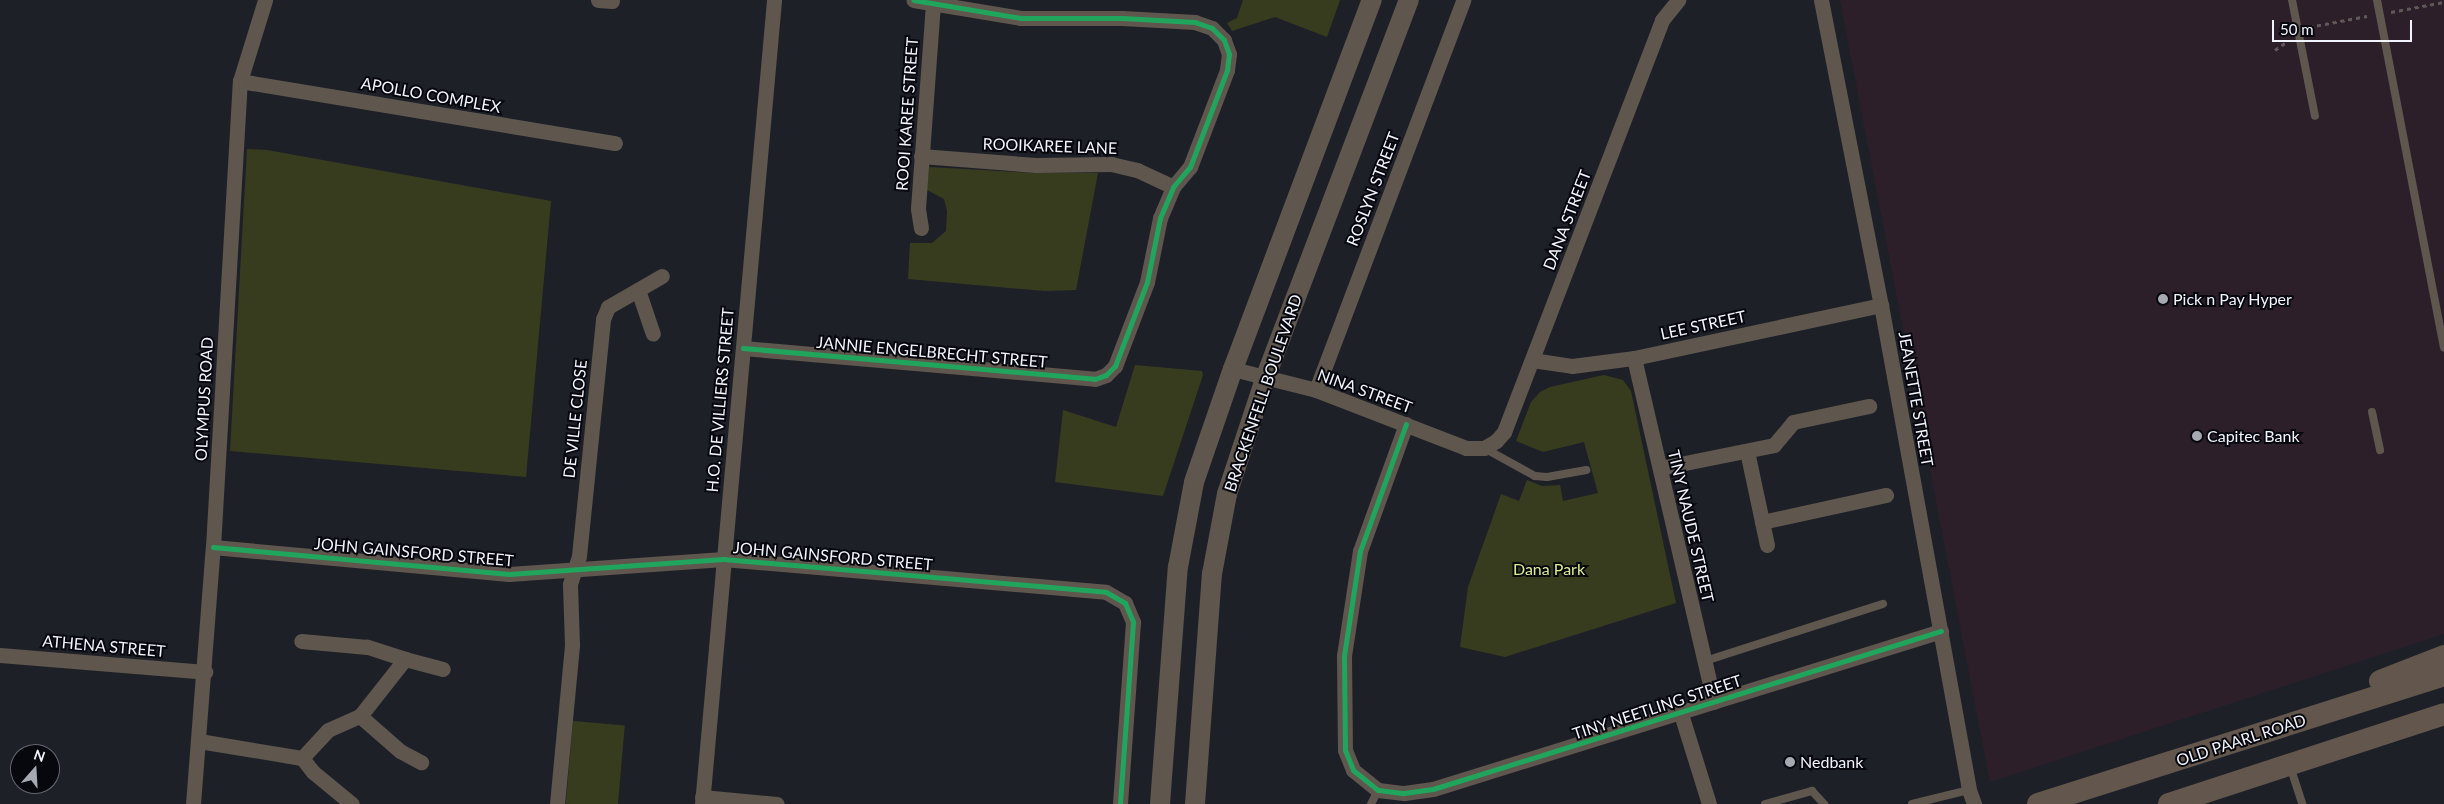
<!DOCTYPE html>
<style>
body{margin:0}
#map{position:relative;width:2444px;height:804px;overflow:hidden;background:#1e2028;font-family:Lato,sans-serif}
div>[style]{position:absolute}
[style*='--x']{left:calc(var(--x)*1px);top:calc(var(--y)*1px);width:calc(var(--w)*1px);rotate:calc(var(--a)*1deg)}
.commercial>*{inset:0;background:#2d1f2a}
.green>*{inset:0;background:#373c1e;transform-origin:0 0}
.path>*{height:3px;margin-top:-1.5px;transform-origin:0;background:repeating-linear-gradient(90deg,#5e5956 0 4px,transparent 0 8px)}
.service>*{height:8px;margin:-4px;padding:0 4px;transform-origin:4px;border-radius:4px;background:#5f564e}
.minor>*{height:15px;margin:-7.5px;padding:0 7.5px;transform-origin:7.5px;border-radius:7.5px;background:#5f564e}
.tertiary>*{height:20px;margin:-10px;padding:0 10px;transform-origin:10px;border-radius:10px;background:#5f564e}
.secondary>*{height:22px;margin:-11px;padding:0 11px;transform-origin:11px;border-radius:11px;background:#63574d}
.cycleway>*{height:5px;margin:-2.5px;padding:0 2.5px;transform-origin:2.5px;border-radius:2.5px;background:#20a55d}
.dots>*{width:14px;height:14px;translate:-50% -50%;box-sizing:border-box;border:2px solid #07080e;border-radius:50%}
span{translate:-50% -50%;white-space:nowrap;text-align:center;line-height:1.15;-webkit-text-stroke:4px #07080e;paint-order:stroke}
.street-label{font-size:16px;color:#f1f3fd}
.poi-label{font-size:16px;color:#f1f3fd}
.left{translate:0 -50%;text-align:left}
.park-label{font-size:16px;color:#deeb92}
.north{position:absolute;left:10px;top:744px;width:50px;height:50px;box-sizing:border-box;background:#07080e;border:1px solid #65666e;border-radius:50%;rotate:19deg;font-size:14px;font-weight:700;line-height:20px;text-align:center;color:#f1f3fd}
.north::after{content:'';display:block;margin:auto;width:18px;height:22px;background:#a7a9b2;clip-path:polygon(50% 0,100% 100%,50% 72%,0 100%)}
.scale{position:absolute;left:2272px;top:20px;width:140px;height:22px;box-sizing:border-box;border:2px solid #f1f3fd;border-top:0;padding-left:6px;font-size:15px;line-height:18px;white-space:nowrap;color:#f1f3fd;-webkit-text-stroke:4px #07080e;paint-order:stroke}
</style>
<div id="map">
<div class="commercial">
<i style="clip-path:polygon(1840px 0,2444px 0,2444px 634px,1990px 782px)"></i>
</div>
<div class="green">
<i style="clip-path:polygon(1243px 0,1340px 0,1327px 37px,1275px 17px,1232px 31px,1227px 23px,1237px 18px)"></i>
<i style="clip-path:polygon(247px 149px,267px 150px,551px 201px,526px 477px,230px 451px)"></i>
<i style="clip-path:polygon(929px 167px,1036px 173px,1098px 173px,1076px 290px,1045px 291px,908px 279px,910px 243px,932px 243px,946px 231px,947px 211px,944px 199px,927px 190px)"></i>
<i style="clip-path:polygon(1135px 365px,1202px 371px,1203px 375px,1163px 496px,1055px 482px,1063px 410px,1116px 427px)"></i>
<i style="clip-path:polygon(1604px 375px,1623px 380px,1631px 391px,1676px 603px,1505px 657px,1460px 647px,1468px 587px,1501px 494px,1519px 501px,1527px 480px,1542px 486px,1560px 485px,1563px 501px,1598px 493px,1584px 442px,1543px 452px,1516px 441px,1531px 402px,1540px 392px,1550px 387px)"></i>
<i style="left:573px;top:721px;width:52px;height:83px;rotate:5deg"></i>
</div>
<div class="path">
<i style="--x:2391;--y:12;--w:54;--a:-10.7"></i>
<i style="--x:2309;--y:27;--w:59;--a:-10.7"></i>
<i style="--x:2275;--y:50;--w:16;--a:-35"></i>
</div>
<div class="service">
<i style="--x:2292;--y:0;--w:118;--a:78.8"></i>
<i style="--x:2377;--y:0;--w:354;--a:79.1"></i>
<i style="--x:2372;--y:412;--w:39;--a:78"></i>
<i style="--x:1484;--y:448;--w:58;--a:28.8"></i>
<i style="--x:1535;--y:476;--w:12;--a:5"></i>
<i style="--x:1547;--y:477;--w:40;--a:-10"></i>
<i style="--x:1705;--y:661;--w:187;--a:-17.8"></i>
<i style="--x:2290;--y:766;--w:40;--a:72"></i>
<i style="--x:1371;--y:804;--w:16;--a:-63"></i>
<i style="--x:1765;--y:804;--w:49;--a:-15.5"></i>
<i style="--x:1812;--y:791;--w:18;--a:47"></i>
<i style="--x:1912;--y:804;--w:59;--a:-13.8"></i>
</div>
<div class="minor">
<i style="--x:598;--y:0;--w:14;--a:4"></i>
<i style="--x:1821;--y:0;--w:311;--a:78.9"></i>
<i style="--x:1881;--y:305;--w:493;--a:79.7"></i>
<i style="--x:1969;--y:790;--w:15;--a:70"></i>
<i style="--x:240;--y:81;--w:380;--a:9.4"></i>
<i style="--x:921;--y:156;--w:115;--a:4.5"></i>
<i style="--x:1036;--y:165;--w:75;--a:-0.8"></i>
<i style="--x:1111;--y:164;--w:27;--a:13"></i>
<i style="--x:1137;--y:170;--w:40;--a:25"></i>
<i style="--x:921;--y:228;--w:20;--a:-99"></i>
<i style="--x:918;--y:208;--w:207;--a:-85.8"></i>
<i style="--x:638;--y:290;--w:46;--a:71.2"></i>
<i style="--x:743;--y:348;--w:353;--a:5"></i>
<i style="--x:1095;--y:379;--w:12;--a:-20"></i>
<i style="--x:1106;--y:375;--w:13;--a:-45"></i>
<i style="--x:1115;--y:366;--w:90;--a:-69.1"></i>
<i style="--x:1147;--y:282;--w:65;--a:-78.5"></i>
<i style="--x:1160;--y:218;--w:34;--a:-67"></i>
<i style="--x:1173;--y:187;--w:26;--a:-50"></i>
<i style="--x:1190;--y:167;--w:104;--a:-69.1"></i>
<i style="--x:1227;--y:70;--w:16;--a:-83"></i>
<i style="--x:1229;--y:54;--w:15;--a:-110"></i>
<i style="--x:1224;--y:40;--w:17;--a:-135"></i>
<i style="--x:1212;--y:28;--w:18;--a:-161"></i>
<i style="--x:1195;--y:22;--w:73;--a:-176.9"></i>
<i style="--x:1122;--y:18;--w:101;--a:180"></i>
<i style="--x:1021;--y:18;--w:109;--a:-170.5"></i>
<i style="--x:1634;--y:358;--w:353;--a:76.9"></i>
<i style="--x:1532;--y:360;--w:40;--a:8.5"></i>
<i style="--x:1572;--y:366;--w:63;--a:-7.4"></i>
<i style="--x:1634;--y:358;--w:253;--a:-12.1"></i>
<i style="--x:1233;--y:369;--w:86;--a:14.2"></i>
<i style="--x:1316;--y:390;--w:161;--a:21.1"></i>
<i style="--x:1466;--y:448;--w:18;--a:0"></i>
<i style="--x:1484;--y:448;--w:14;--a:-30"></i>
<i style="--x:1496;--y:441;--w:12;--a:-48"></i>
<i style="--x:1504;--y:432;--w:441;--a:-69"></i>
<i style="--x:1662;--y:20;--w:26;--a:-51"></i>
<i style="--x:1316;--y:390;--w:417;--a:-69.3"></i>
<i style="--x:1406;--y:424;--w:135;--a:109.9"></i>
<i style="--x:1360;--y:551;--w:106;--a:98.7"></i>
<i style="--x:1344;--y:656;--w:94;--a:89.4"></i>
<i style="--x:1345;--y:750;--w:22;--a:68"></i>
<i style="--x:1353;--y:770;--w:32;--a:39"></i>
<i style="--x:1378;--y:790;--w:26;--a:7"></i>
<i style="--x:1404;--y:793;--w:29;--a:-8"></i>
<i style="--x:1433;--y:789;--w:532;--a:-17.28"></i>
<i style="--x:1747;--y:451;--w:96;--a:78"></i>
<i style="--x:1660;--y:468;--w:116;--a:-11.4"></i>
<i style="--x:1774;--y:445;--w:30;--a:-50"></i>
<i style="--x:1793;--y:422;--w:78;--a:-11.9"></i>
<i style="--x:1762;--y:522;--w:127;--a:-12.3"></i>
<i style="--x:213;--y:547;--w:297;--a:5.2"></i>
<i style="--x:509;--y:574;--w:215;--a:-4"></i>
<i style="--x:723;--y:559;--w:384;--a:4.9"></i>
<i style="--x:1106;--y:592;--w:22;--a:30"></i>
<i style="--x:1125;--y:603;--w:21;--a:67"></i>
<i style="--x:1133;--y:622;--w:182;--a:94.1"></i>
<i style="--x:0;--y:655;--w:206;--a:4.7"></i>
<i style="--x:405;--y:659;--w:39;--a:15"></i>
<i style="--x:1681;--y:714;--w:94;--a:72.7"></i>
<i style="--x:360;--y:716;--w:53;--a:41.2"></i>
<i style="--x:400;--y:751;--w:24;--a:28"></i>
<i style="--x:199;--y:741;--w:104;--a:9.4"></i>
<i style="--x:302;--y:758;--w:38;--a:-47"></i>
<i style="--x:328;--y:730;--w:35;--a:-24"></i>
<i style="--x:360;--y:716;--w:73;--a:-51.7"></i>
<i style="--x:405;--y:659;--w:40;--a:-162"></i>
<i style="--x:367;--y:647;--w:66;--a:-174.8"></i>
<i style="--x:302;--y:758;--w:18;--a:52"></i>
<i style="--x:313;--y:772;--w:50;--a:39.4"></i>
<i style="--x:702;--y:797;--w:75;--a:5.3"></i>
<i style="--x:193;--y:804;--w:258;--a:-85.6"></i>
<i style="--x:213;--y:547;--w:467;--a:-86.7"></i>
<i style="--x:240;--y:81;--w:85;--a:-72.8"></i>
<i style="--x:557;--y:804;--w:160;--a:-84.6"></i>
<i style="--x:572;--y:645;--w:61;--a:-91.9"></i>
<i style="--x:570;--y:584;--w:29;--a:-72"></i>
<i style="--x:579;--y:556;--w:238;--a:-84.2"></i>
<i style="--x:603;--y:319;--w:13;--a:-67"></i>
<i style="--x:608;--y:307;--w:62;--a:-29.9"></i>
<i style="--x:702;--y:804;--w:807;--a:-84.88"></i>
</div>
<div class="tertiary">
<i style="--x:1160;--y:804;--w:238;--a:-85.7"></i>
<i style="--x:1178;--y:567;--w:86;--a:-79.3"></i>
<i style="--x:1194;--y:482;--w:120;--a:-71"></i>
<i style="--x:1233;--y:369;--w:394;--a:-69.4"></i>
<i style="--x:1195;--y:804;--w:231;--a:-85.8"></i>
<i style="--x:1212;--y:574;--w:81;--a:-79.4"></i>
<i style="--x:1227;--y:494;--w:124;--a:-71.7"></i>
<i style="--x:1266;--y:376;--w:402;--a:-69.2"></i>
</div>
<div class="secondary">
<i style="--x:2380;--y:681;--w:69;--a:-21.3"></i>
<i style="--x:2038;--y:804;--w:426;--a:-17.6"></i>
<i style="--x:2169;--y:804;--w:289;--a:-18.1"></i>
</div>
<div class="cycleway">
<i style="--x:743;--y:348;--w:353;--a:5"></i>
<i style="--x:1095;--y:379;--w:12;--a:-20"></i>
<i style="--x:1106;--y:375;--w:13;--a:-45"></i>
<i style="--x:1115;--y:366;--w:90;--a:-69.1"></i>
<i style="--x:1147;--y:282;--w:65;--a:-78.5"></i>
<i style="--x:1160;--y:218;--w:34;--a:-67"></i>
<i style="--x:1173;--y:187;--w:26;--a:-50"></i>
<i style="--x:1190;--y:167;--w:104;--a:-69.1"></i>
<i style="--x:1227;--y:70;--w:16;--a:-83"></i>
<i style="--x:1229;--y:54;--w:15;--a:-110"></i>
<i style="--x:1224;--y:40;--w:17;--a:-135"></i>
<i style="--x:1212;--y:28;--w:18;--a:-161"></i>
<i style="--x:1195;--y:22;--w:73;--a:-176.9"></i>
<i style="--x:1122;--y:18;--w:101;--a:180"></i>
<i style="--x:1021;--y:18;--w:109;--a:-170.5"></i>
<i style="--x:1406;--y:424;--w:135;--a:109.9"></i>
<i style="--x:1360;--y:551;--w:106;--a:98.7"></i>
<i style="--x:1344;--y:656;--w:94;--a:89.4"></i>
<i style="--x:1345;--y:750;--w:22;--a:68"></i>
<i style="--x:1353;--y:770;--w:32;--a:39"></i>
<i style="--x:1378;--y:790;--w:26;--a:7"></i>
<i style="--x:1404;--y:793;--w:29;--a:-8"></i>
<i style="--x:1433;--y:789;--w:532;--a:-17.28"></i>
<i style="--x:213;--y:547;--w:297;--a:5.2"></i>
<i style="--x:509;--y:574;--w:215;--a:-4"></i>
<i style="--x:723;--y:559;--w:384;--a:4.9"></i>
<i style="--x:1106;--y:592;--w:22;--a:30"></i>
<i style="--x:1125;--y:603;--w:21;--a:67"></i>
<i style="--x:1133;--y:622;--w:182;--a:94.1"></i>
</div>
<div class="dots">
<i style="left:2163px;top:299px;background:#a7a9b2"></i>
<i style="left:2197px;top:436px;background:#a7a9b2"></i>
<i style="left:1790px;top:762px;background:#a7a9b2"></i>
</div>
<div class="street-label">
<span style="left:431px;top:95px;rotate:10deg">APOLLO COMPLEX</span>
<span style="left:907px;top:114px;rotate:-86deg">ROOI KAREE STREET</span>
<span style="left:1050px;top:146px;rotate:2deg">ROOIKAREE LANE</span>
<span style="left:1373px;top:189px;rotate:-69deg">ROSLYN STREET</span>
<span style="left:1567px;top:220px;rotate:-69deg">DANA STREET</span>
<span style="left:1703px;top:325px;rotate:-12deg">LEE STREET</span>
<span style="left:932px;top:352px;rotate:5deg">JANNIE ENGELBRECHT STREET</span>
<span style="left:1365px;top:391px;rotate:20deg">NINA STREET</span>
<span style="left:1263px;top:393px;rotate:-71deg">BRACKENFELL BOULEVARD</span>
<span style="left:204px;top:399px;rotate:-87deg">OLYMPUS ROAD</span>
<span style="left:1916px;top:399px;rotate:80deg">JEANETTE STREET</span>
<span style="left:720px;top:400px;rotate:-85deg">H.O. DE VILLIERS STREET</span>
<span style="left:575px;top:419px;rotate:-84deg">DE VILLE CLOSE</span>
<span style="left:1691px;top:526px;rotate:77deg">TINY NAUDE STREET</span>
<span style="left:414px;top:552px;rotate:5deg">JOHN GAINSFORD STREET</span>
<span style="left:833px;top:556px;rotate:5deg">JOHN GAINSFORD STREET</span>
<span style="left:104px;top:646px;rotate:5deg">ATHENA STREET</span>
<span style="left:1657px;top:707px;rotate:-18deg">TINY NEETLING STREET</span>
<span style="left:2241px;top:740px;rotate:-18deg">OLD PAARL ROAD</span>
</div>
<div class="poi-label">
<span class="left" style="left:2173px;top:299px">Pick n Pay Hyper</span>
<span class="left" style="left:2207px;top:436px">Capitec Bank</span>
<span class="left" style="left:1800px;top:762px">Nedbank</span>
</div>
<div class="park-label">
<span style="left:1549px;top:569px">Dana Park</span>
</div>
<div class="north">N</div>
<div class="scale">50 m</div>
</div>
